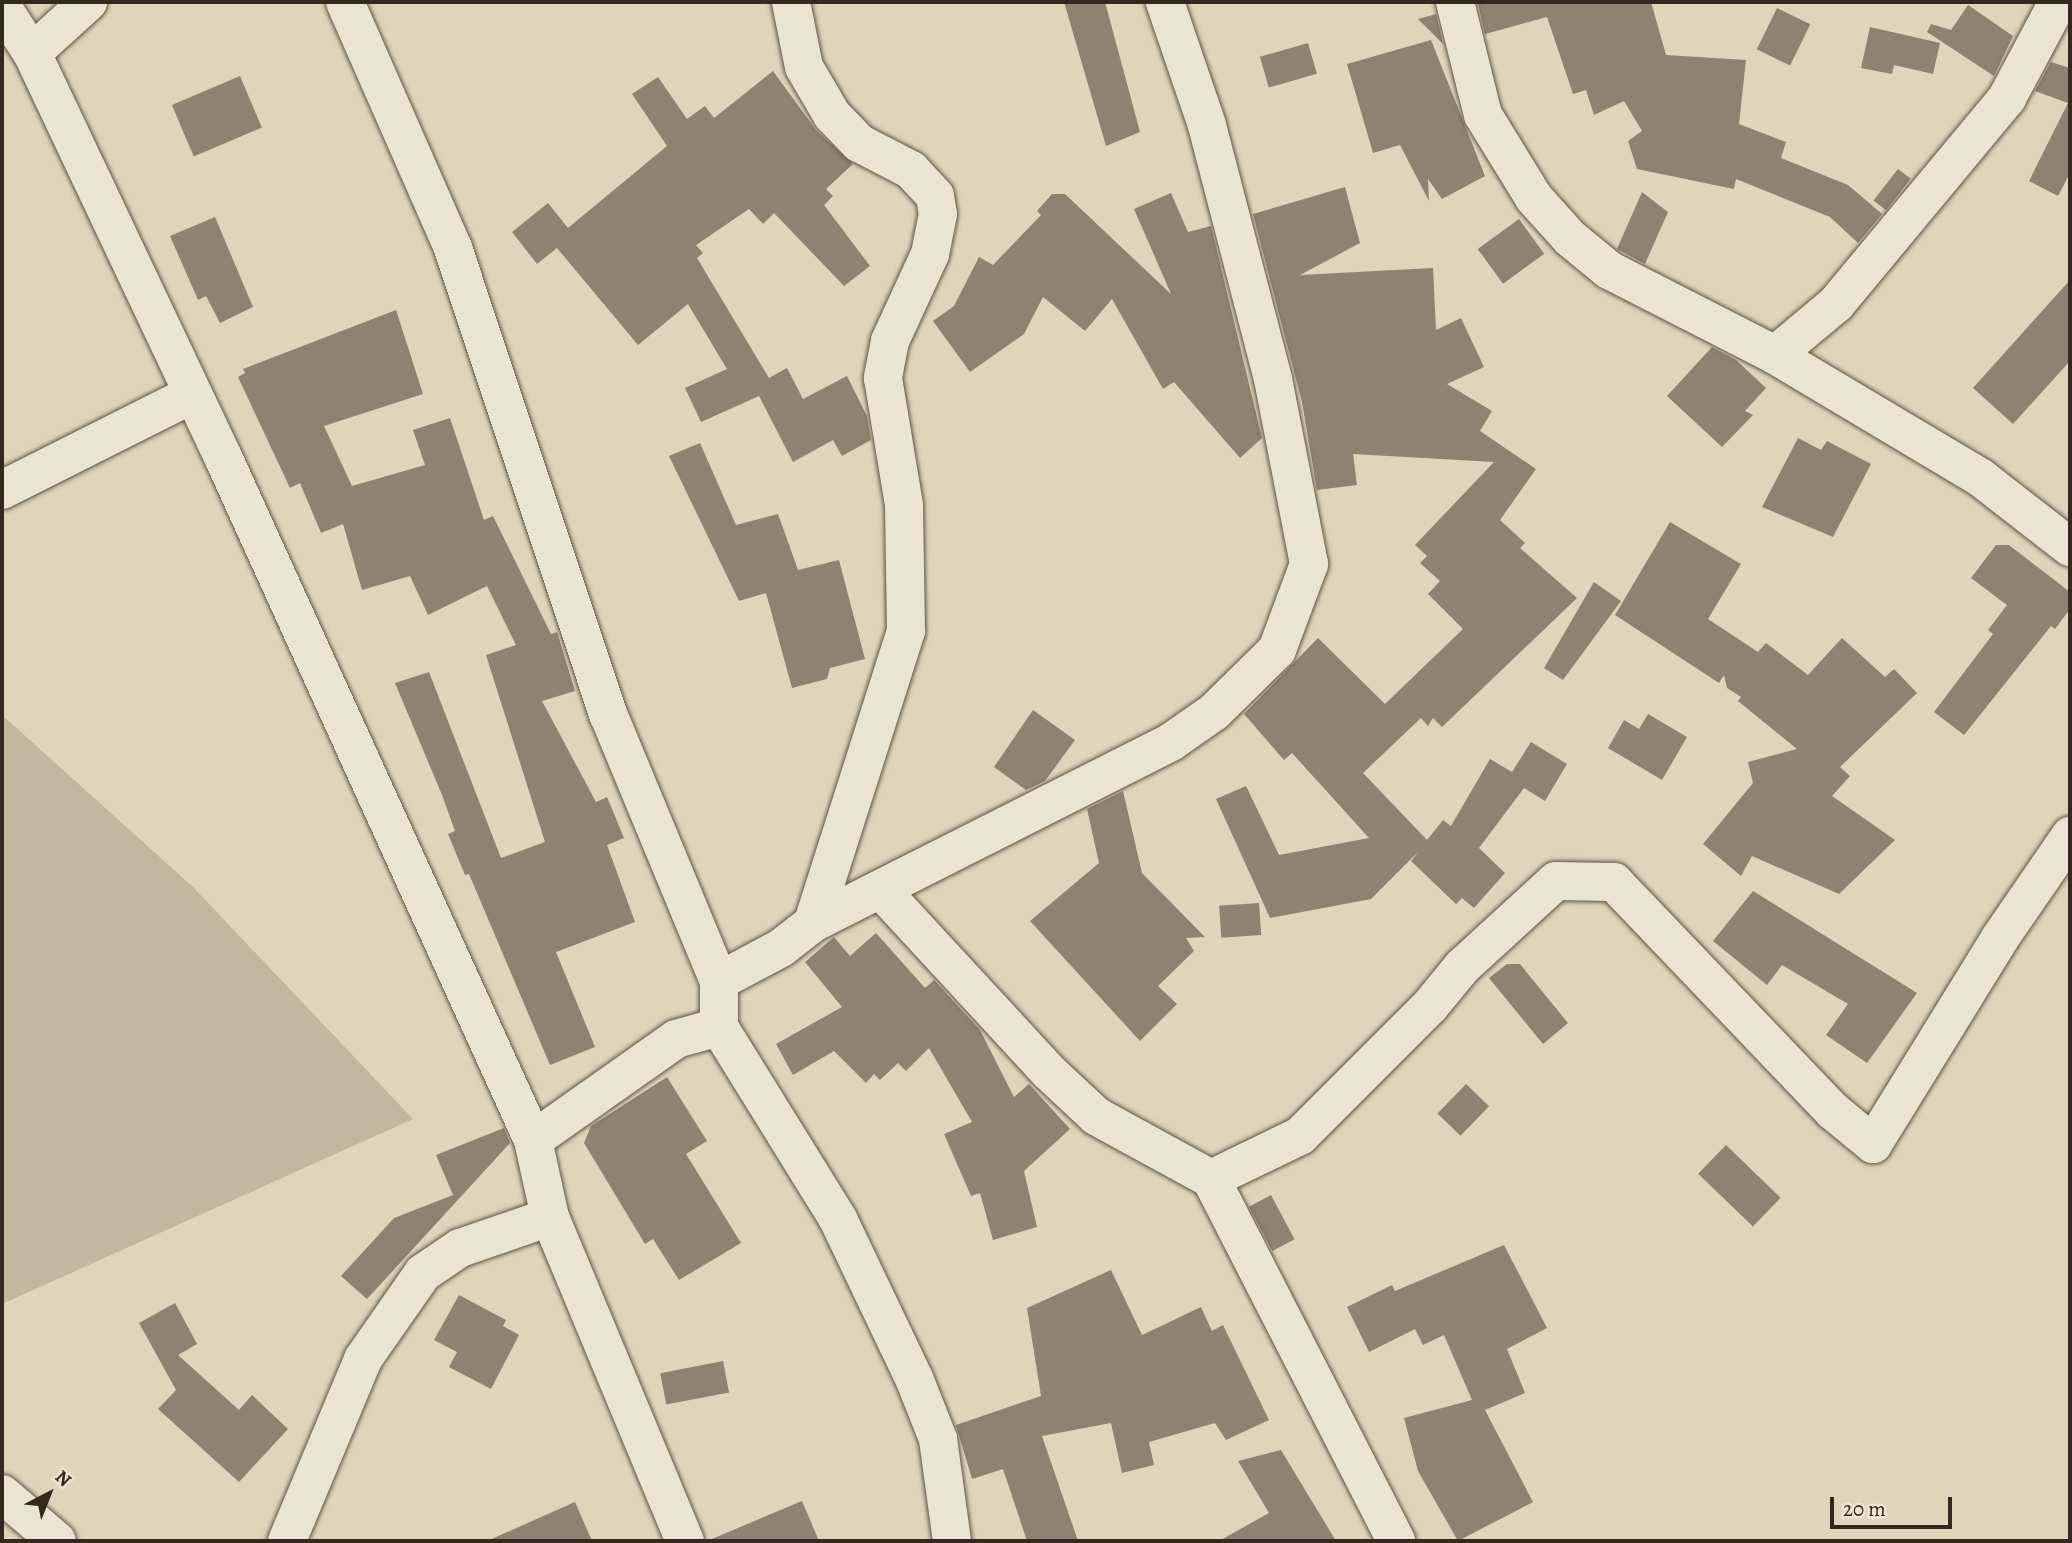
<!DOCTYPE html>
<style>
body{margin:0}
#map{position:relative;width:2072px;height:1543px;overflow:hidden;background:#dfd5bb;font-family:Alegreya,serif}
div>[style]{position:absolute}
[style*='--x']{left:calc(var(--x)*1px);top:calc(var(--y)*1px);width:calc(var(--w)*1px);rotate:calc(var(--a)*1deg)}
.green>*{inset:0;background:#c2b8a0}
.building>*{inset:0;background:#8c8370;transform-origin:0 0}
.roads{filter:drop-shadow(0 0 2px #5d5545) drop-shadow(0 0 2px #5d5545)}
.street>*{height:38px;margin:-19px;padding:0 19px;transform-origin:19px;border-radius:19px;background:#eae4d3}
.secondary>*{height:38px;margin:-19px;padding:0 19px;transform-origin:19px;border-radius:19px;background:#eae4d3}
span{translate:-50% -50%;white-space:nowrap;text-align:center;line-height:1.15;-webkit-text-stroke:7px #eae4d3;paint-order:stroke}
.frame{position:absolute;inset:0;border:4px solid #322a1e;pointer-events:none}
.north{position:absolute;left:14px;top:1459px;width:70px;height:70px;-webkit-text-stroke:5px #eae4d3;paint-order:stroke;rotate:42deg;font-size:19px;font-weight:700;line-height:28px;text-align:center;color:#322a1e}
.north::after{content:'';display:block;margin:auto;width:24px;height:32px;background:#322a1e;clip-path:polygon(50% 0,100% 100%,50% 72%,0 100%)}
.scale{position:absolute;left:1830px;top:1497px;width:122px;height:32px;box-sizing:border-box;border:4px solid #322a1e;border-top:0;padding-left:9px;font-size:21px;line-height:24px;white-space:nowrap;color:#322a1e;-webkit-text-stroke:5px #eae4d3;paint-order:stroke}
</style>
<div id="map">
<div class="green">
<i style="clip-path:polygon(2px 715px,194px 888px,413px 1119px,2px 1304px)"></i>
</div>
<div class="building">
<i style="clip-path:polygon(1064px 2px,1105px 2px,1140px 132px,1106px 146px)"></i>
<i style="clip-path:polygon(1486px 2px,1651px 2px,1666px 55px,1746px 60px,1739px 124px,1786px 142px,1781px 158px,1848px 185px,1882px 214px,1858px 243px,1830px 217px,1736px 179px,1734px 189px,1637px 169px,1628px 141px,1642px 131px,1624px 101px,1594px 115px,1586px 90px,1573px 94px,1547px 17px,1485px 34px,1478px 4px)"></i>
<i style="clip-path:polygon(1968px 5px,2013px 36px,1994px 76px,1927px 32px,1931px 24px,1951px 30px)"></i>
<i style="left:1777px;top:8px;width:37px;height:46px;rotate:26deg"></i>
<i style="clip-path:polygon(1436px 14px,1443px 44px,1418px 19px)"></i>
<i style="clip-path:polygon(1870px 27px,1940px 43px,1933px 74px,1894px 65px,1892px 74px,1861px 68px)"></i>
<i style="clip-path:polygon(1431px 40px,1485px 176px,1442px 199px,1428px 179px,1429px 201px,1400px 145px,1373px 153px,1347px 64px)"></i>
<i style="left:1308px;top:43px;width:32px;height:50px;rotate:74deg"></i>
<i style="clip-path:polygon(2051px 62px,2070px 68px,2070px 173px,2058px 196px,2029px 181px,2068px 103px,2035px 91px)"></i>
<i style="clip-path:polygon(773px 71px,816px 130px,853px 164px,826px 189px,833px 196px,824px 205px,870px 266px,844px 286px,774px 213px,763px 224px,749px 209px,696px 245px,703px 253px,697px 258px,769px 378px,787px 368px,803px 399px,847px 376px,867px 416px,871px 440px,842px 456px,833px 440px,793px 462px,759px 396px,701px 422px,685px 388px,727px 369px,688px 304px,638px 345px,557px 248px,537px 264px,512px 232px,548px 203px,568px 228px,667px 146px,632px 94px,658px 77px,687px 119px,705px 106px,714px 118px)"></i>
<i style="left:240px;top:76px;width:56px;height:74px;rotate:67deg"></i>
<i style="left:1898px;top:169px;width:16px;height:40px;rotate:38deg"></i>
<i style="clip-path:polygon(1345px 187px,1360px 243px,1300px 275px,1433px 268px,1436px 330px,1461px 318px,1484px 367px,1447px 384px,1492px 411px,1480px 431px,1536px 469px,1500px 520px,1525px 543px,1520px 548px,1577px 598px,1442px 727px,1433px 718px,1428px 726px,1421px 718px,1363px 773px,1427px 840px,1443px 820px,1451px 826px,1490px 759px,1512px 772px,1531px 742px,1567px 764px,1545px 801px,1524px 788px,1479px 848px,1505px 873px,1474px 908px,1462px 898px,1456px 904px,1411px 861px,1418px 852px,1371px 899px,1270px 918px,1216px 799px,1246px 786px,1279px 855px,1369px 838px,1292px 753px,1284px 760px,1244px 714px,1318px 638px,1385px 704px,1463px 629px,1428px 594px,1440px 581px,1420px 563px,1427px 556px,1415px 545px,1494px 462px,1353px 454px,1357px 485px,1317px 490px,1302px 402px,1253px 214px)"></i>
<i style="clip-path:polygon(1642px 192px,1668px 212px,1645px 264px,1617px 249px)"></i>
<i style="clip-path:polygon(1171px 193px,1188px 232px,1211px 226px,1262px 438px,1240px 458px,1174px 382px,1163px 389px,1112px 299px,1085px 331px,1043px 297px,1024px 334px,970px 372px,933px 321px,954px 306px,979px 257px,993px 265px,1041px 215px,1037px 211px,1052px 194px,1065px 194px,1171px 294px,1134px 209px)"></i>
<i style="clip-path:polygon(215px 217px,253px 307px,220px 323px,206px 296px,198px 300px,170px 236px)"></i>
<i style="left:1519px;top:219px;width:43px;height:51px;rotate:54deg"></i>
<i style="clip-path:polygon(2070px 280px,2070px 361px,2013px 424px,1973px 388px)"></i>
<i style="clip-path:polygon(396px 310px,423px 394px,324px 426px,352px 486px,425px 465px,413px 430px,450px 418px,484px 520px,493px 516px,551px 634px,557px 632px,575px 691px,542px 701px,596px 802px,607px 797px,624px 838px,607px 845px,635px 922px,556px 952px,595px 1047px,550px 1065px,469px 874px,465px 875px,448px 834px,455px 831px,442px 795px,395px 683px,429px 672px,501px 858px,545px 842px,486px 655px,516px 645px,487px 586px,428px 615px,410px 576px,362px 590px,343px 524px,321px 533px,300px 483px,290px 488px,238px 377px,245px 373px,243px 369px)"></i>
<i style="clip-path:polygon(1712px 347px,1736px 360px,1766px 388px,1745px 411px,1753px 415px,1722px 447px,1667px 396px)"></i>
<i style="clip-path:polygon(1798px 438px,1821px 450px,1827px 441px,1871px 464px,1833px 537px,1762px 507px)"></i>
<i style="clip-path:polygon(700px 443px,736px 525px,778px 514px,798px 570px,839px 560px,865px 659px,830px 668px,827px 679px,792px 688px,766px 593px,739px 601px,669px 456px)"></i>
<i style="clip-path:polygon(1670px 522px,1741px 564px,1708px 619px,1758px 652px,1766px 643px,1808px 675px,1842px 638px,1885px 677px,1894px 669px,1917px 693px,1840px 767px,1850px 776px,1832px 796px,1895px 840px,1839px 894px,1752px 856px,1741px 876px,1703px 844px,1753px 783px,1748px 762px,1797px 749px,1738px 701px,1741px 697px,1727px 688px,1724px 675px,1719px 683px,1615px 615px)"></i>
<i style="clip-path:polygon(1996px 545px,2009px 545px,2070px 592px,2070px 609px,2055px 629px,2051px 626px,1964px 735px,1934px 712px,1993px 634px,1988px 630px,2007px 605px,1971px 578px)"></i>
<i style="clip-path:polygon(1594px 582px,1621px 601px,1563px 680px,1544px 668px)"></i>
<i style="clip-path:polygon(1033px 710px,1075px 740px,1045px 781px,1026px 790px,994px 767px)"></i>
<i style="clip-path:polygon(1648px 714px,1687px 737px,1662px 780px,1608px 748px,1624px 720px,1639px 729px)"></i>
<i style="clip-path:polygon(1123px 791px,1142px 873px,1205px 937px,1186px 938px,1194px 951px,1158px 986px,1177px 1004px,1140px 1041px,1030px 921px,1099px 863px,1087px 809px)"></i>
<i style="clip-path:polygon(1753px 891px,1917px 993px,1867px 1063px,1826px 1035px,1848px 1004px,1782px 965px,1767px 985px,1713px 941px)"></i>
<i style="left:1259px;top:903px;width:32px;height:40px;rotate:86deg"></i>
<i style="clip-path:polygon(876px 933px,925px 988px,934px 980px,980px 1030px,1014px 1097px,1029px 1084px,1070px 1129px,1024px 1171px,1037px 1227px,993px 1240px,980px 1193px,971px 1196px,944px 1134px,972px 1122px,929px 1048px,906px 1071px,898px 1063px,880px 1080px,874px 1074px,866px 1083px,834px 1051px,793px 1075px,776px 1044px,842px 1007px,805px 962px,834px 937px,850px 956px)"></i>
<i style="clip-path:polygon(1507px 964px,1520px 964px,1568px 1023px,1543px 1044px,1489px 978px)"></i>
<i style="clip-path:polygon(667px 1077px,707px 1141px,686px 1154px,741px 1243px,679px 1280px,653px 1239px,645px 1244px,584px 1143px,591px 1126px)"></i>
<i style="left:1466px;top:1084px;width:32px;height:41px;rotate:44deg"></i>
<i style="clip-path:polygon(504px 1128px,510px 1143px,367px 1299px,341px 1276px,394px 1218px,453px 1195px,436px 1155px)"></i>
<i style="left:1726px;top:1145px;width:76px;height:40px;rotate:44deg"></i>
<i style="left:1271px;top:1195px;width:50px;height:25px;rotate:62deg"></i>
<i style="clip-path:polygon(1504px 1245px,1547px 1328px,1507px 1349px,1525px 1393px,1485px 1410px,1533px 1502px,1458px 1541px,1418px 1471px,1404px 1418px,1472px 1400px,1444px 1335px,1423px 1345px,1415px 1329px,1369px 1352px,1347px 1307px,1392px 1285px,1395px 1291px)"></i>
<i style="clip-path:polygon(1111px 1270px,1142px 1335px,1201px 1307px,1212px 1331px,1223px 1325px,1269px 1420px,1226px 1440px,1215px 1423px,1149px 1442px,1154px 1465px,1122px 1473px,1111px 1423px,1042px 1436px,1078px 1541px,1027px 1541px,1003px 1469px,972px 1479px,956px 1425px,1041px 1396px,1027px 1308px)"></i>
<i style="clip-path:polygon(459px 1295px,506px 1320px,503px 1326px,519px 1335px,491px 1389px,449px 1367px,457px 1352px,434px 1340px)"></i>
<i style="clip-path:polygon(175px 1303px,197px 1344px,178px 1355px,239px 1410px,252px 1395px,288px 1429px,239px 1482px,158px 1409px,176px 1390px,139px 1323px)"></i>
<i style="left:723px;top:1361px;width:32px;height:64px;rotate:79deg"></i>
<i style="clip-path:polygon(1281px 1450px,1336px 1541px,1219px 1541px,1269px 1513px,1238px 1461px)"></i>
<i style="clip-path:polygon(802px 1501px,819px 1541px,707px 1541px)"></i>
<i style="clip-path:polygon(575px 1502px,592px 1541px,487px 1541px)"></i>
</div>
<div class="roads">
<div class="street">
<i style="--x:345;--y:2;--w:269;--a:66.3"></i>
<i style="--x:453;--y:248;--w:493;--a:71.6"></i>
<i style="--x:609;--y:716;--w:287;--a:67.5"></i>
<i style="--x:791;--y:2;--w:66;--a:78.7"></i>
<i style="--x:804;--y:67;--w:56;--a:59.7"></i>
<i style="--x:832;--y:115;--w:39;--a:46"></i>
<i style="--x:859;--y:143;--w:59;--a:27.4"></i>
<i style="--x:911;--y:170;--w:35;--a:47"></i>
<i style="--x:935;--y:196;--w:18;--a:81"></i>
<i style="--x:938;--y:214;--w:41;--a:101.3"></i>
<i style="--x:930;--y:254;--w:96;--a:114.7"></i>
<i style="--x:890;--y:341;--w:38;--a:101"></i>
<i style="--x:883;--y:378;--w:129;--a:80.6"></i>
<i style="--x:904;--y:505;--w:126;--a:89.1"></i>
<i style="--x:906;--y:631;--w:306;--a:107.7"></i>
<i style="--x:1455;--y:2;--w:116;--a:76.1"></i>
<i style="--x:1483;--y:115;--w:97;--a:58.4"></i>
<i style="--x:1534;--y:198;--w:54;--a:48"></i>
<i style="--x:1570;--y:238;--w:50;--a:39.4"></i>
<i style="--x:1609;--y:270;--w:186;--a:27.1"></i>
<i style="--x:1775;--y:355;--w:240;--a:30.8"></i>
<i style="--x:1981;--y:478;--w:113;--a:37.8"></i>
<i style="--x:32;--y:53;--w:76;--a:-42.3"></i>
<i style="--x:1775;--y:355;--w:80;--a:-39.9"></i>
<i style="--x:1836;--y:304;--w:268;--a:-50.3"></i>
<i style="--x:2007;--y:98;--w:109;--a:-62"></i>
<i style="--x:2;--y:490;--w:212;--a:-26.7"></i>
<i style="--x:883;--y:892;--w:245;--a:47.3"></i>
<i style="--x:1049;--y:1072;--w:64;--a:43.1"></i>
<i style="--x:1096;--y:1116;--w:131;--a:28.7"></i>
<i style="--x:1211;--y:1179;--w:407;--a:62.9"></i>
<i style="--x:719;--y:1027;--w:226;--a:58.2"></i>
<i style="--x:838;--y:1219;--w:176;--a:64.5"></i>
<i style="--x:914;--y:1378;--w:66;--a:68.5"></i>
<i style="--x:938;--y:1439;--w:103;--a:82.2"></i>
<i style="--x:533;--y:1140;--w:175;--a:-35.2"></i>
<i style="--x:676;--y:1039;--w:45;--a:-15.6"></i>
<i style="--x:719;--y:1027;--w:46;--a:-90"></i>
<i style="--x:719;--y:981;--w:70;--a:-28"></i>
<i style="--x:781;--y:948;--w:41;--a:-38"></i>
<i style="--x:813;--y:923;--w:401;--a:-26.8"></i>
<i style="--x:1171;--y:742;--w:52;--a:-34.9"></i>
<i style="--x:1214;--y:712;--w:88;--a:-44.5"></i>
<i style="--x:1277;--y:650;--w:92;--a:-69.6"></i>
<i style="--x:1309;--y:564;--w:188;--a:-101"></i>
<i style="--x:1273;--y:379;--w:262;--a:-104.6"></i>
<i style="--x:1207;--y:125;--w:130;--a:-108.9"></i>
<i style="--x:1211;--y:1179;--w:99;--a:-25.8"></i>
<i style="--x:1300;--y:1136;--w:184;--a:-45"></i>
<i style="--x:1430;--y:1006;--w:50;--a:-50.6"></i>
<i style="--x:1462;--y:967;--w:127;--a:-42.5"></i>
<i style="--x:1556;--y:881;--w:58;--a:1"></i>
<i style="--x:1614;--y:882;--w:317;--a:46.3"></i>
<i style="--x:1833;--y:1111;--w:52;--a:39.5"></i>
<i style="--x:1873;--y:1144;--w:242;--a:-58.3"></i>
<i style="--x:2000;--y:938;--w:124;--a:-55.5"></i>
<i style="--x:2;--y:1494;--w:72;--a:40.5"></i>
<i style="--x:287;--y:1541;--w:197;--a:-67.3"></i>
<i style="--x:363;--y:1359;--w:105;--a:-55.1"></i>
<i style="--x:423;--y:1273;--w:45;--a:-34"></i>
<i style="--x:460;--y:1248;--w:95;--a:-19"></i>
</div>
<div class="secondary">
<i style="--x:2;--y:7;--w:55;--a:56.9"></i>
<i style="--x:32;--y:53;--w:447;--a:64.7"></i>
<i style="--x:223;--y:457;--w:750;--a:65.59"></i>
<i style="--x:533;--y:1140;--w:79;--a:77.6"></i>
<i style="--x:550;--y:1217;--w:351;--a:67.4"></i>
</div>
</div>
<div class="frame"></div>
<div class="north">N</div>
<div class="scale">20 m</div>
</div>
